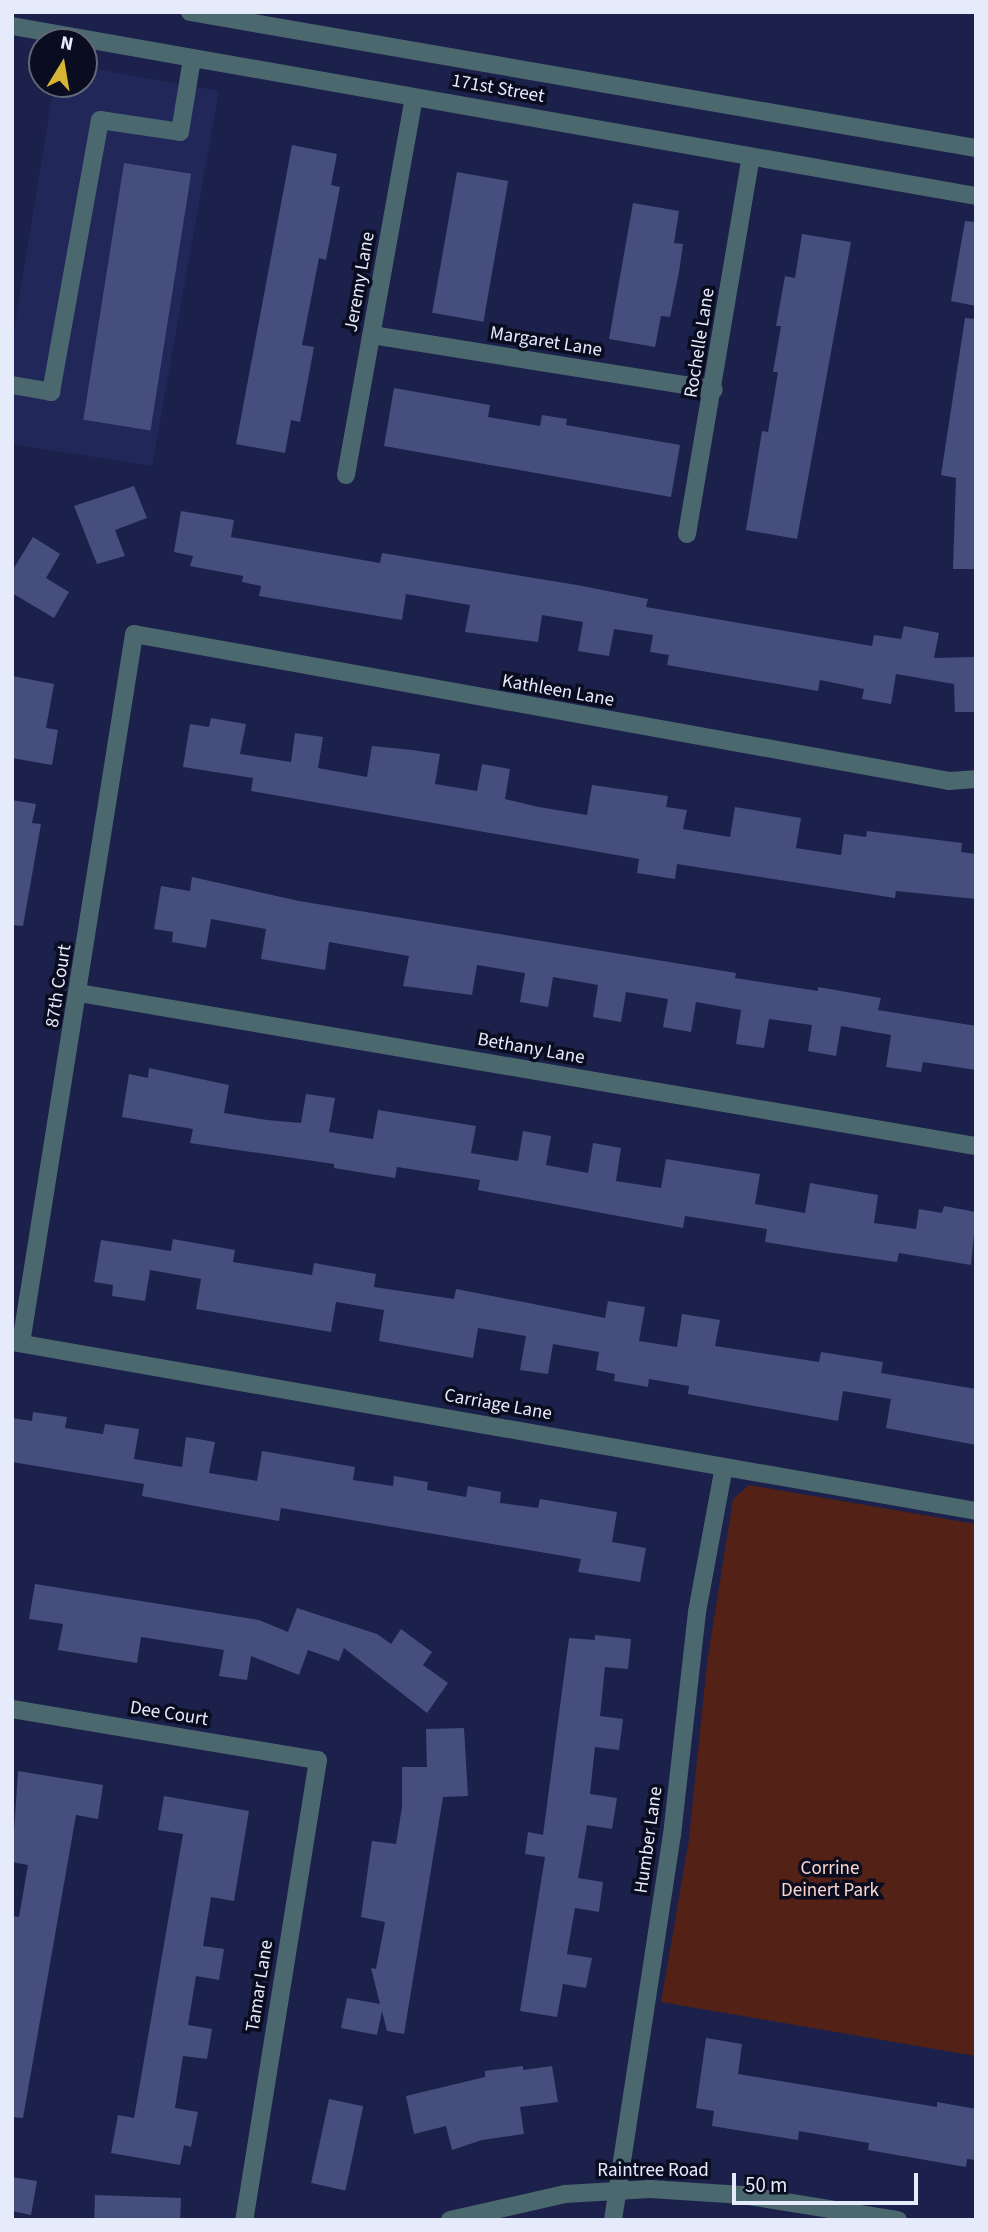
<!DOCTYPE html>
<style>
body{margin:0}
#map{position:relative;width:988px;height:2232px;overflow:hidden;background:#1b214b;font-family:"Source Sans 3",sans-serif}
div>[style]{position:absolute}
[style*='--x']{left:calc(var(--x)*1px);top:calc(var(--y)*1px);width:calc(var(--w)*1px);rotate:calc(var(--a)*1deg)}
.built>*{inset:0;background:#212859}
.green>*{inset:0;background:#532116}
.building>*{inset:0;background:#454e7c;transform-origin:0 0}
.minor>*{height:18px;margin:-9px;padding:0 9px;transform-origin:9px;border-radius:9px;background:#4c686f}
span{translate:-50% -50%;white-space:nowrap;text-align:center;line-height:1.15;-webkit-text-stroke:7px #0a0d20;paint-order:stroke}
.street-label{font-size:19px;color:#e6ebfc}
.park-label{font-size:19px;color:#fcd6cd}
.frame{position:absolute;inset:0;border:14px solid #e6ebfc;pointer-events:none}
.north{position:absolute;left:28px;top:28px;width:70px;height:70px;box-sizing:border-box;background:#0a0d20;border:2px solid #626678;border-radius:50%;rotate:11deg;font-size:19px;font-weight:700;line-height:28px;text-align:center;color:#e6ebfc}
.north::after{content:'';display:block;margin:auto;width:24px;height:32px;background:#d6b534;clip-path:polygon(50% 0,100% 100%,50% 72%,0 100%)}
.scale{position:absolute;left:732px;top:2173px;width:186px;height:32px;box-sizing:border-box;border:4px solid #e6ebfc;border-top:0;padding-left:9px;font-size:21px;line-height:24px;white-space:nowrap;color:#e6ebfc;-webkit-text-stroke:5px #0a0d20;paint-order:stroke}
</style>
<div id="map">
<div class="built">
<i style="clip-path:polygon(84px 67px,219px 91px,152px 466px,12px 444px,12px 343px,54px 84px,84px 84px)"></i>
</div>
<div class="green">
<i style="clip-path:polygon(749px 1485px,976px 1524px,976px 2056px,661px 2002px,689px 1839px,707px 1663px,733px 1499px)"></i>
</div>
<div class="building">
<i style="clip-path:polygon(292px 145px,337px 154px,331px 185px,340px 187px,326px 260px,319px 258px,302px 345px,314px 347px,300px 422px,291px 420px,285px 453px,236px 444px)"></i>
<i style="left:124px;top:163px;width:68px;height:260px;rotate:9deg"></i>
<i style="left:457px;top:172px;width:52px;height:143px;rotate:10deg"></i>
<i style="clip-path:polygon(633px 203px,679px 211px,674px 243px,683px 244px,679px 272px,670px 317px,661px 316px,655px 347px,609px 339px)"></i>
<i style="clip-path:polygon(965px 221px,976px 222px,976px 306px,951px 301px)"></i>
<i style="clip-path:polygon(802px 234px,851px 242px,797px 539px,746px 530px,762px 431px,768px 432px,778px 372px,773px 372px,781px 326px,776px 326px,785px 276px,795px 278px)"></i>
<i style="clip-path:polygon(965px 318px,976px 319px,976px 569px,953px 569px,956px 478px,941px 475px)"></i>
<i style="clip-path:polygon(394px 388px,490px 405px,488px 417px,540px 426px,542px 415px,567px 419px,566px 425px,680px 445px,671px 497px,384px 446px)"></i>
<i style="clip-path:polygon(134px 486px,147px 518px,115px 530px,125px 556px,97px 564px,74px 506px)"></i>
<i style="clip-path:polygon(181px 511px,234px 520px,231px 537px,380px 563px,382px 553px,577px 585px,648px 599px,646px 607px,872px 646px,874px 635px,901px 639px,904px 626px,939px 633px,934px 658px,976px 657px,976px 712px,955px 712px,954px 684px,896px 674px,891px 704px,862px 699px,864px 689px,820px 680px,818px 691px,667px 665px,669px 655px,650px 652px,653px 635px,614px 629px,609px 656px,578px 651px,583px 622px,542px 615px,538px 642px,465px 632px,470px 605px,406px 594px,402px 620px,259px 596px,261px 586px,242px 582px,243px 576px,190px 566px,193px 556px,174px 552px)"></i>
<i style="clip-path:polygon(33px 537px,60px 554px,46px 578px,69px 592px,54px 618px,12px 593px,12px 571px)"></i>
<i style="clip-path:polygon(12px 676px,54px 684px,46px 728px,58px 730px,52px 765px,12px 758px)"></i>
<i style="clip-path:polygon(211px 718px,246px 724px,240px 754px,291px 762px,295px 733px,323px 737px,318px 768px,367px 777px,372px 746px,412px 750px,440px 754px,435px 784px,477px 791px,482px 764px,510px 769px,505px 799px,539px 807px,587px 815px,592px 785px,668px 796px,666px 807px,687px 810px,683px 829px,730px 837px,735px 807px,801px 818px,796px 848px,841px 855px,844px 834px,866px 837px,867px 831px,962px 843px,961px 852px,976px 854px,976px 899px,896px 891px,895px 898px,677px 864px,675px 879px,637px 873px,639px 859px,251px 791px,253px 778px,183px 767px,190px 724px,209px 727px)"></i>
<i style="clip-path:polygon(12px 800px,36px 804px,32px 823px,41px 824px,23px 926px,12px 925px)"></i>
<i style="clip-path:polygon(192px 877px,299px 901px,736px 973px,735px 978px,818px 991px,818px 987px,881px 998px,878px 1010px,976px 1026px,976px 1070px,923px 1062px,921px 1072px,886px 1067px,891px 1035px,841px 1026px,836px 1056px,808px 1051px,812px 1025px,769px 1019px,764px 1048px,736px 1044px,741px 1010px,696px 1002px,691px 1032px,663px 1027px,668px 999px,626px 992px,621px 1022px,593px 1017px,598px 985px,553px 977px,548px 1007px,520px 1002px,525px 973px,477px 965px,472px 995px,403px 986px,409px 956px,329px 942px,325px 970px,261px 959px,266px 929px,211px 919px,206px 948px,172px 942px,173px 932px,154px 929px,161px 886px,190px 891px)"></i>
<i style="clip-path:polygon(149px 1068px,229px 1085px,224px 1113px,267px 1120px,301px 1123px,306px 1094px,335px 1098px,329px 1132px,373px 1139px,378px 1110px,476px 1126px,471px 1153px,518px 1161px,523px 1131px,551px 1136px,546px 1165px,588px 1173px,593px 1143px,621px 1148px,616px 1181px,661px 1188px,666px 1159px,760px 1174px,755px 1204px,805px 1213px,810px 1183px,878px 1195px,874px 1223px,916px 1229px,919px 1209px,942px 1213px,944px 1206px,976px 1212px,971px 1265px,899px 1253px,897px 1262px,827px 1252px,765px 1242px,767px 1229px,685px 1216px,683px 1228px,478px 1190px,480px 1180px,397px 1167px,395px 1178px,334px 1168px,334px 1164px,190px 1143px,193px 1129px,122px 1117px,129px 1074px,148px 1078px)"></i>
<i style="clip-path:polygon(173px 1239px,235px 1250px,233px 1262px,312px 1275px,314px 1263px,376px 1274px,374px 1287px,454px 1299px,456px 1289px,605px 1318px,608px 1301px,645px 1307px,639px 1341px,677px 1347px,682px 1314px,720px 1320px,715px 1346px,819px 1362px,821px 1352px,883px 1362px,881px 1373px,976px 1389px,976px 1445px,886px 1428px,891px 1399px,843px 1391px,838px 1421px,688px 1394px,689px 1386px,649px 1379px,648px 1387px,614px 1381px,615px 1374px,596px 1370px,599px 1352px,553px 1344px,548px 1374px,520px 1370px,526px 1336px,478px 1328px,473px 1358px,379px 1341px,384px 1310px,336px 1302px,331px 1332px,196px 1309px,201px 1279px,150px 1270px,145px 1301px,112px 1296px,113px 1285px,94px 1282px,101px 1240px,171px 1251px)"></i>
<i style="clip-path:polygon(33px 1412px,67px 1417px,65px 1428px,103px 1434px,105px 1424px,139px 1429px,134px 1459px,182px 1467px,186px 1437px,215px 1442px,209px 1473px,257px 1481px,262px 1451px,355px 1467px,353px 1480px,393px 1486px,394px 1476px,428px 1482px,427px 1490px,466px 1497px,468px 1486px,501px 1492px,500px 1503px,538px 1508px,540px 1499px,617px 1512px,612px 1542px,646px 1548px,640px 1582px,578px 1572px,581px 1559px,281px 1508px,279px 1521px,217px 1510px,142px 1496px,144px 1484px,12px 1462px,12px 1418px,32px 1421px)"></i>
<i style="clip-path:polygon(35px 1584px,259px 1620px,288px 1632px,297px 1608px,377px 1634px,391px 1644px,401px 1629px,432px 1652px,423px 1665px,448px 1683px,427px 1713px,344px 1648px,339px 1661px,308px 1650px,299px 1675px,251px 1656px,247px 1680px,219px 1676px,224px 1650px,141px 1637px,137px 1663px,58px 1650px,63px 1624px,29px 1619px)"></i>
<i style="clip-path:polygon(595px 1635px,631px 1639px,628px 1669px,605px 1667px,600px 1716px,623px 1719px,619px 1750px,595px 1747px,590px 1794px,617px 1798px,612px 1829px,587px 1825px,578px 1878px,603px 1882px,599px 1912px,575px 1908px,567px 1954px,592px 1958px,586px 1988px,563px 1984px,557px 2017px,520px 2011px,545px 1857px,525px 1854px,528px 1832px,543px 1835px,569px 1638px,595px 1640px)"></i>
<i style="clip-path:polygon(464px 1728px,468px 1796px,443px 1797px,404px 2034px,387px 2031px,382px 2011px,377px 2035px,341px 2028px,347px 1998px,380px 2004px,371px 1968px,376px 1969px,385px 1922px,361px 1917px,372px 1841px,396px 1844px,402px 1807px,402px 1767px,427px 1767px,426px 1729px)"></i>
<i style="clip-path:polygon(18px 1771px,103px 1785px,98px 1819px,76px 1815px,23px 2118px,12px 2117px,12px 1916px,19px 1917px,28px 1865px,12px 1862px)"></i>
<i style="clip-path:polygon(164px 1796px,249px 1811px,234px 1901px,211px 1897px,203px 1946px,224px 1949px,219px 1980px,196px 1976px,188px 2025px,212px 2029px,207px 2059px,183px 2056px,175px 2108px,198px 2112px,191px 2147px,184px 2145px,180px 2165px,111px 2153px,118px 2115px,134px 2118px,183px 1834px,158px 1830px)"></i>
<i style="clip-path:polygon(706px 2038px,742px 2044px,738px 2074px,937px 2107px,937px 2102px,976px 2109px,976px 2160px,967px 2159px,966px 2167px,868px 2150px,869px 2143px,799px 2131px,798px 2140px,712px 2126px,714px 2111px,696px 2108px)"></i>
<i style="clip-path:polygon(523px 2066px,523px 2070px,552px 2066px,558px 2102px,520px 2107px,524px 2134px,482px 2140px,452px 2150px,446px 2126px,414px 2134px,406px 2096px,485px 2077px,485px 2071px)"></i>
<i style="left:329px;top:2099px;width:35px;height:86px;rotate:12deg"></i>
<i style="clip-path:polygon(12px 2177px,37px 2181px,31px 2215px,12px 2211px)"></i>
<i style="left:95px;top:2195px;width:86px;height:25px;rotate:2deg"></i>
</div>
<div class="minor">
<i style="--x:190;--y:12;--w:798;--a:9.82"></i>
<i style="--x:12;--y:26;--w:979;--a:10"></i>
<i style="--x:372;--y:335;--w:346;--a:9.1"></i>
<i style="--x:12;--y:385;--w:40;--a:10"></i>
<i style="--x:51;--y:392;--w:276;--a:-79.8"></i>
<i style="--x:100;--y:120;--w:81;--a:8.5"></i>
<i style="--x:180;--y:132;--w:74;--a:-80.7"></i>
<i style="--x:346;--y:475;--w:384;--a:-79.8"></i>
<i style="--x:687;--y:534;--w:382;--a:-80.4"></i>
<i style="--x:79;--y:993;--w:910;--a:9.68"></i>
<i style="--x:12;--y:1342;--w:979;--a:9.94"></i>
<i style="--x:21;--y:1343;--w:718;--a:-80.94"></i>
<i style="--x:134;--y:634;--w:828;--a:10.22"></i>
<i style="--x:949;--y:781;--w:27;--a:-4"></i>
<i style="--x:12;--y:1709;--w:310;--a:9.5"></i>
<i style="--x:318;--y:1760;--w:466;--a:99.1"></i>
<i style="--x:450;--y:2220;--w:118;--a:-12.7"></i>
<i style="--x:565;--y:2194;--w:85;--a:-3.4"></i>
<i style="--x:650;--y:2189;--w:93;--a:3.7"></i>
<i style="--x:743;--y:2195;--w:157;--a:9.2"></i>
<i style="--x:613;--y:2220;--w:389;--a:-81.3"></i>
<i style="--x:672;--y:1835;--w:224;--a:-83.6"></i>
<i style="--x:697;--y:1612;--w:147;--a:-79.5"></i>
</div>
<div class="street-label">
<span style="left:498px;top:89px;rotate:10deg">171st Street</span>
<span style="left:360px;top:282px;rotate:-80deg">Jeremy Lane</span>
<span style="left:546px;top:342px;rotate:9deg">Margaret Lane</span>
<span style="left:700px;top:343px;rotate:-81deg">Rochelle Lane</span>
<span style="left:558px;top:691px;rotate:10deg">Kathleen Lane</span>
<span style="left:59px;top:986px;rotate:-81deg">87th Court</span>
<span style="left:531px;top:1049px;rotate:10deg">Bethany Lane</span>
<span style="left:498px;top:1405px;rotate:10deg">Carriage Lane</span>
<span style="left:169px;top:1714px;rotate:9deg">Dee Court</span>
<span style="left:649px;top:1840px;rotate:-82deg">Humber Lane</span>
<span style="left:260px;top:1986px;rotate:-81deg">Tamar Lane</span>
<span style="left:653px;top:2171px">Raintree Road</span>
</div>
<div class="park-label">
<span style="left:830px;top:1880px">Corrine<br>Deinert Park</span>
</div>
<div class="frame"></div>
<div class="north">N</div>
<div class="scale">50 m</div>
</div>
